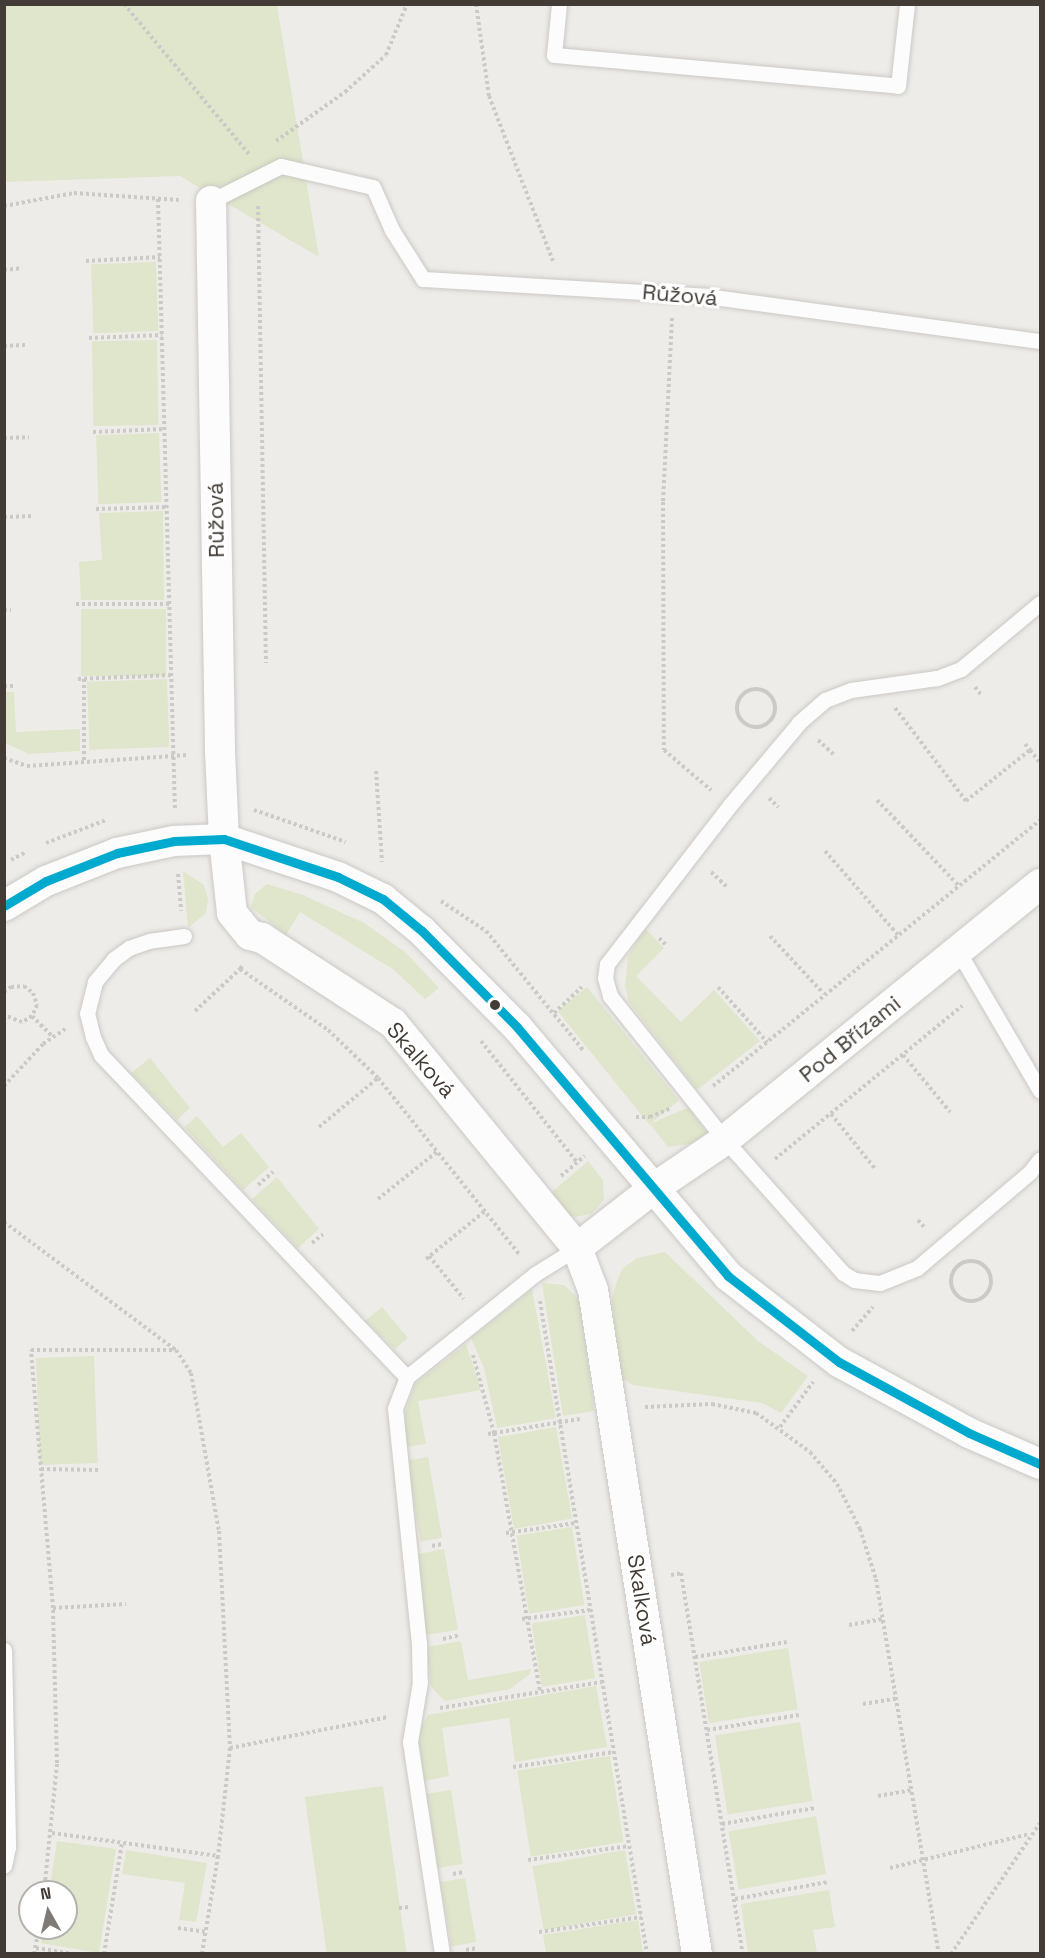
<!DOCTYPE html>
<meta charset="utf-8">
<style>
body{margin:0}
#map{position:relative;width:1045px;height:1958px;overflow:hidden;background:#eeece9;font-family:"Space Grotesk",sans-serif}
div>[style]{position:absolute}
[style*='--x']{left:calc(var(--x)*1px);top:calc(var(--y)*1px);width:calc(var(--w)*1px);rotate:calc(var(--a)*1deg)}
.green>*{inset:0;background:#dfe6cb;transform-origin:0 0}
.path>*{height:4px;margin-top:-2px;transform-origin:0;background:repeating-linear-gradient(90deg,#cccac6 0 3px,transparent 0 6px)}
.path>.ring{margin:-2px;padding:0;box-sizing:content-box;background:none;border:4px solid #cccac6;border-radius:50%}
.roads{filter:drop-shadow(0 0 2px #cbc8c5) drop-shadow(0 0 2px #cbc8c5)}
.lane>*{height:15px;margin:-7.5px;padding:0 7.5px;transform-origin:7.5px;border-radius:7.5px;background:#fcfcfc}
.street>*{height:30px;margin:-15px;padding:0 15px;transform-origin:15px;border-radius:15px;background:#fcfcfc}
.bus-1>*{height:9px;margin:-4.5px;padding:0 4.5px;transform-origin:4.5px;border-radius:4.5px;background:#00a9ce}
.dots>*{width:16px;height:16px;translate:-50% -50%;box-sizing:border-box;border:3px solid #fff;border-radius:50%}
span{translate:-50% -50%;white-space:nowrap;text-align:center;line-height:1.15;-webkit-text-stroke:6px #fff;paint-order:stroke}
.street-label{font-size:22px;color:#433c36}
.frame{position:absolute;inset:0;border:6px solid #433c36;pointer-events:none}
.north{position:absolute;left:18px;top:1880px;width:60px;height:60px;box-sizing:border-box;background:#fff;border:2px solid #b4b1af;border-radius:50%;rotate:352deg;font-size:16px;font-weight:700;line-height:24px;text-align:center;color:#433c36}
.north::after{content:'';display:block;margin:auto;width:21px;height:27px;background:#7f7a75;clip-path:polygon(50% 0,100% 100%,50% 72%,0 100%)}
</style>
<div id="map">
<div class="green">
<i style="clip-path:polygon(4px 5px,277px 5px,319px 257px,180px 176px,5px 182px)"></i>
<i style="left:156px;top:262px;width:69px;height:65px;rotate:88deg"></i>
<i style="left:157px;top:340px;width:85px;height:65px;rotate:89deg"></i>
<i style="left:159px;top:433px;width:69px;height:63px;rotate:88deg"></i>
<i style="clip-path:polygon(163px 511px,164px 600px,81px 600px,79px 562px,102px 560px,99px 513px)"></i>
<i style="left:81px;top:609px;width:85px;height:67px"></i>
<i style="left:167px;top:679px;width:68px;height:80px;rotate:88deg"></i>
<i style="clip-path:polygon(5px 692px,14px 692px,16px 732px,80px 729px,80px 751px,29px 754px,5px 743px)"></i>
<i style="clip-path:polygon(183px 871px,204px 885px,208px 899px,206px 913px,188px 928px)"></i>
<i style="clip-path:polygon(267px 884px,303px 895px,364px 923px,405px 952px,439px 988px,425px 999px,394px 970px,300px 912px,286px 935px,251px 907px,255px 894px)"></i>
<i style="clip-path:polygon(645px 928px,664px 948px,636px 976px,681px 1022px,714px 990px,760px 1041px,697px 1090px,629px 1002px,625px 986px,628px 957px)"></i>
<i style="left:587px;top:987px;width:146px;height:38px;rotate:51deg"></i>
<i style="clip-path:polygon(150px 1058px,190px 1108px,177px 1120px,131px 1073px)"></i>
<i style="clip-path:polygon(689px 1107px,708px 1135px,696px 1143px,668px 1147px,650px 1124px)"></i>
<i style="clip-path:polygon(197px 1116px,223px 1147px,241px 1133px,269px 1167px,243px 1190px,184px 1127px)"></i>
<i style="clip-path:polygon(588px 1161px,603px 1180px,604px 1200px,591px 1214px,573px 1217px,566px 1213px,551px 1193px)"></i>
<i style="clip-path:polygon(277px 1177px,319px 1229px,298px 1248px,252px 1199px)"></i>
<i style="clip-path:polygon(665px 1252px,758px 1341px,808px 1376px,781px 1413px,762px 1403px,633px 1385px,620px 1377px,612px 1300px,616px 1284px,622px 1269px,637px 1258px)"></i>
<i style="clip-path:polygon(542px 1283px,564px 1285px,581px 1301px,594px 1411px,563px 1416px)"></i>
<i style="clip-path:polygon(532px 1289px,556px 1418px,497px 1428px,484px 1368px,471px 1338px)"></i>
<i style="clip-path:polygon(382px 1307px,408px 1338px,395px 1349px,365px 1321px)"></i>
<i style="clip-path:polygon(466px 1344px,481px 1390px,418px 1401px,426px 1444px,405px 1447px,405px 1414px,415px 1384px)"></i>
<i style="left:94px;top:1356px;width:107px;height:58px;rotate:88deg"></i>
<i style="left:556px;top:1427px;width:93px;height:59px;rotate:80deg"></i>
<i style="left:428px;top:1457px;width:82px;height:22px;rotate:80deg"></i>
<i style="left:572px;top:1527px;width:79px;height:56px;rotate:81deg"></i>
<i style="clip-path:polygon(444px 1549px,458px 1630px,425px 1635px,418px 1554px)"></i>
<i style="left:585px;top:1615px;width:64px;height:54px;rotate:81deg"></i>
<i style="clip-path:polygon(461px 1641px,468px 1680px,531px 1669px,530px 1674px,510px 1689px,445px 1701px,431px 1687px,426px 1647px)"></i>
<i style="left:788px;top:1648px;width:62px;height:90px;rotate:81deg"></i>
<i style="clip-path:polygon(596px 1686px,607px 1747px,515px 1762px,509px 1718px,442px 1728px,449px 1776px,424px 1781px,418px 1734px,428px 1715px)"></i>
<i style="left:800px;top:1722px;width:80px;height:86px;rotate:81deg"></i>
<i style="left:610px;top:1756px;width:87px;height:94px;rotate:81deg"></i>
<i style="left:383px;top:1786px;width:168px;height:79px;rotate:82deg"></i>
<i style="left:451px;top:1790px;width:75px;height:25px;rotate:81deg"></i>
<i style="left:816px;top:1816px;width:59px;height:89px;rotate:80deg"></i>
<i style="clip-path:polygon(57px 1841px,116px 1849px,99px 1953px,41px 1943px,43px 1928px,66px 1928px,66px 1892px,49px 1892px)"></i>
<i style="clip-path:polygon(126px 1850px,207px 1863px,196px 1922px,179px 1920px,185px 1883px,122px 1874px)"></i>
<i style="left:625px;top:1850px;width:65px;height:94px;rotate:80deg"></i>
<i style="left:465px;top:1878px;width:65px;height:25px;rotate:80deg"></i>
<i style="clip-path:polygon(829px 1890px,835px 1927px,813px 1930px,817px 1953px,748px 1953px,741px 1904px)"></i>
<i style="clip-path:polygon(638px 1920px,643px 1953px,546px 1953px,543px 1935px)"></i>
</div>
<div class="path">
<i style="--x:124;--y:4;--w:197;--a:50.2"></i>
<i style="--x:476;--y:4;--w:93;--a:82"></i>
<i style="--x:489;--y:96;--w:177;--a:68.8"></i>
<i style="--x:276;--y:141;--w:85;--a:-35.4"></i>
<i style="--x:345;--y:92;--w:55;--a:-42.1"></i>
<i style="--x:386;--y:55;--w:55;--a:-67.6"></i>
<i style="--x:158;--y:199;--w:611;--a:88.41"></i>
<i style="--x:4;--y:206;--w:71;--a:-10.5"></i>
<i style="--x:74;--y:193;--w:105;--a:3.8"></i>
<i style="--x:258;--y:206;--w:457;--a:89"></i>
<i style="--x:86;--y:261;--w:74;--a:-3.1"></i>
<i style="--x:4;--y:270;--w:18;--a:-6"></i>
<i style="--x:672;--y:318;--w:184;--a:92.8"></i>
<i style="--x:663;--y:502;--w:248;--a:89.8"></i>
<i style="--x:664;--y:750;--w:62;--a:40.4"></i>
<i style="--x:89;--y:338;--w:73;--a:-2.4"></i>
<i style="--x:4;--y:346;--w:21;--a:-3"></i>
<i style="--x:93;--y:432;--w:72;--a:-2.4"></i>
<i style="--x:4;--y:438;--w:25;--a:-2"></i>
<i style="--x:96;--y:509;--w:71;--a:-1.6"></i>
<i style="--x:4;--y:517;--w:28;--a:-2"></i>
<i style="--x:76;--y:604;--w:94;--a:0"></i>
<i style="--x:4;--y:610;--w:7;--a:0"></i>
<i style="--x:78;--y:679;--w:94;--a:-2.4"></i>
<i style="--x:84;--y:679;--w:84;--a:90"></i>
<i style="--x:4;--y:686;--w:10;--a:0"></i>
<i style="--x:975;--y:687;--w:11;--a:52"></i>
<i class="ring" style="left:737px;top:689px;width:34px;height:34px"></i>
<i style="--x:895;--y:708;--w:117;--a:52.6"></i>
<i style="--x:966;--y:801;--w:82;--a:-38.6"></i>
<i style="--x:1030;--y:750;--w:16;--a:52"></i>
<i style="--x:818;--y:740;--w:21;--a:43"></i>
<i style="--x:1025;--y:744;--w:8;--a:50"></i>
<i style="--x:4;--y:758;--w:24;--a:19"></i>
<i style="--x:27;--y:766;--w:161;--a:-3.9"></i>
<i style="--x:376;--y:771;--w:91;--a:86.2"></i>
<i style="--x:769;--y:798;--w:13;--a:45"></i>
<i style="--x:877;--y:800;--w:119;--a:46.4"></i>
<i style="--x:254;--y:810;--w:97;--a:19.2"></i>
<i style="--x:46;--y:843;--w:64;--a:-21"></i>
<i style="--x:825;--y:851;--w:111;--a:49"></i>
<i style="--x:11;--y:860;--w:17;--a:-28"></i>
<i style="--x:711;--y:872;--w:23;--a:43"></i>
<i style="--x:178;--y:874;--w:37;--a:85"></i>
<i style="--x:441;--y:901;--w:54;--a:33.7"></i>
<i style="--x:486;--y:931;--w:155;--a:50.8"></i>
<i style="--x:770;--y:936;--w:79;--a:47"></i>
<i style="--x:659;--y:938;--w:11;--a:45"></i>
<i style="--x:242;--y:966;--w:4;--a:124"></i>
<i style="--x:240;--y:969;--w:107;--a:34.7"></i>
<i style="--x:328;--y:1030;--w:69;--a:43.8"></i>
<i style="--x:378;--y:1078;--w:227;--a:51.3"></i>
<i style="--x:718;--y:987;--w:74;--a:48.3"></i>
<i style="--x:4;--y:992;--w:9;--a:-36"></i>
<i style="--x:11;--y:987;--w:13;--a:-4"></i>
<i style="--x:24;--y:986;--w:11;--a:38"></i>
<i style="--x:33;--y:993;--w:13;--a:72"></i>
<i style="--x:37;--y:1005;--w:12;--a:114"></i>
<i style="--x:32;--y:1016;--w:12;--a:149"></i>
<i style="--x:22;--y:1022;--w:19;--a:-159"></i>
<i style="--x:195;--y:1011;--w:62;--a:-43"></i>
<i style="--x:554;--y:1013;--w:38;--a:-43"></i>
<i style="--x:32;--y:1016;--w:30;--a:45"></i>
<i style="--x:481;--y:1041;--w:154;--a:51.6"></i>
<i style="--x:903;--y:1055;--w:74;--a:50.5"></i>
<i style="--x:4;--y:1086;--w:57;--a:-47.1"></i>
<i style="--x:43;--y:1044;--w:27;--a:-34"></i>
<i style="--x:713;--y:1086;--w:422;--a:-39.1"></i>
<i style="--x:831;--y:1114;--w:72;--a:51.2"></i>
<i style="--x:636;--y:1117;--w:14;--a:0"></i>
<i style="--x:650;--y:1117;--w:21;--a:-23"></i>
<i style="--x:319;--y:1127;--w:77;--a:-39.7"></i>
<i style="--x:775;--y:1159;--w:242;--a:-39.3"></i>
<i style="--x:561;--y:1176;--w:31;--a:-40"></i>
<i style="--x:258;--y:1185;--w:20;--a:-41"></i>
<i style="--x:378;--y:1199;--w:77;--a:-38.7"></i>
<i style="--x:918;--y:1220;--w:11;--a:49"></i>
<i style="--x:4;--y:1222;--w:214;--a:36.7"></i>
<i style="--x:176;--y:1350;--w:27;--a:57"></i>
<i style="--x:191;--y:1373;--w:160;--a:80"></i>
<i style="--x:219;--y:1531;--w:217;--a:87.1"></i>
<i style="--x:230;--y:1748;--w:109;--a:96.3"></i>
<i style="--x:218;--y:1856;--w:99;--a:99.3"></i>
<i style="--x:312;--y:1243;--w:14;--a:-39"></i>
<i style="--x:429;--y:1256;--w:55;--a:50.9"></i>
<i style="--x:426;--y:1259;--w:76;--a:-39.1"></i>
<i class="ring" style="left:951px;top:1261px;width:36px;height:36px"></i>
<i style="--x:540;--y:1301;--w:662;--a:80.69"></i>
<i style="--x:852;--y:1331;--w:32;--a:-49"></i>
<i style="--x:473;--y:1355;--w:81;--a:74.9"></i>
<i style="--x:494;--y:1433;--w:263;--a:79.9"></i>
<i style="--x:645;--y:1407;--w:67;--a:-2.6"></i>
<i style="--x:712;--y:1404;--w:45;--a:11.6"></i>
<i style="--x:756;--y:1413;--w:67;--a:35.8"></i>
<i style="--x:810;--y:1452;--w:42;--a:49.8"></i>
<i style="--x:837;--y:1484;--w:51;--a:62.9"></i>
<i style="--x:860;--y:1529;--w:52;--a:72.3"></i>
<i style="--x:876;--y:1579;--w:380;--a:80.5"></i>
<i style="--x:780;--y:1427;--w:56;--a:-53.7"></i>
<i style="--x:488;--y:1434;--w:93;--a:-9.3"></i>
<i style="--x:41;--y:1469;--w:59;--a:1"></i>
<i style="--x:506;--y:1533;--w:71;--a:-8.1"></i>
<i style="--x:432;--y:1546;--w:11;--a:-10"></i>
<i style="--x:671;--y:1575;--w:10;--a:-11"></i>
<i style="--x:681;--y:1573;--w:386;--a:80.8"></i>
<i style="--x:53;--y:1608;--w:73;--a:-3.1"></i>
<i style="--x:522;--y:1619;--w:69;--a:-7.5"></i>
<i style="--x:849;--y:1625;--w:35;--a:-10"></i>
<i style="--x:443;--y:1639;--w:17;--a:-13"></i>
<i style="--x:695;--y:1657;--w:93;--a:-9.3"></i>
<i style="--x:863;--y:1704;--w:33;--a:-9"></i>
<i style="--x:440;--y:1708;--w:164;--a:-9.1"></i>
<i style="--x:707;--y:1730;--w:93;--a:-9.3"></i>
<i style="--x:230;--y:1748;--w:161;--a:-11.1"></i>
<i style="--x:513;--y:1767;--w:102;--a:-8.4"></i>
<i style="--x:878;--y:1796;--w:34;--a:-10"></i>
<i style="--x:722;--y:1824;--w:94;--a:-9.8"></i>
<i style="--x:52;--y:1833;--w:168;--a:7.9"></i>
<i style="--x:528;--y:1860;--w:102;--a:-7.9"></i>
<i style="--x:890;--y:1868;--w:143;--a:-13.7"></i>
<i style="--x:453;--y:1874;--w:11;--a:-10"></i>
<i style="--x:44;--y:1892;--w:130;--a:-84.2"></i>
<i style="--x:57;--y:1763;--w:155;--a:-91.5"></i>
<i style="--x:53;--y:1608;--w:259;--a:-94.9"></i>
<i style="--x:31;--y:1350;--w:145;--a:0"></i>
<i style="--x:735;--y:1899;--w:95;--a:-10.4"></i>
<i style="--x:399;--y:1908;--w:11;--a:-5"></i>
<i style="--x:178;--y:1928;--w:27;--a:8"></i>
<i style="--x:539;--y:1932;--w:103;--a:-8.4"></i>
<i style="--x:36;--y:1948;--w:37;--a:9"></i>
<i style="--x:466;--y:1950;--w:11;--a:-10"></i>
<i style="--x:34;--y:1954;--w:26;--a:-79"></i>
<i style="--x:104;--y:1954;--w:112;--a:-80.8"></i>
<i style="--x:951;--y:1954;--w:158;--a:-55.8"></i>
</div>
<div class="roads">
<div class="lane">
<i style="--x:559;--y:4;--w:51;--a:95.6"></i>
<i style="--x:554;--y:55;--w:345;--a:5.1"></i>
<i style="--x:898;--y:86;--w:82;--a:-83.7"></i>
<i style="--x:211;--y:201;--w:78;--a:-26.6"></i>
<i style="--x:281;--y:166;--w:94;--a:12.9"></i>
<i style="--x:373;--y:187;--w:47;--a:66.2"></i>
<i style="--x:392;--y:230;--w:58;--a:57.7"></i>
<i style="--x:423;--y:279;--w:284;--a:3.4"></i>
<i style="--x:706;--y:296;--w:337;--a:7.7"></i>
<i style="--x:1040;--y:603;--w:103;--a:140.1"></i>
<i style="--x:961;--y:669;--w:26;--a:159"></i>
<i style="--x:937;--y:678;--w:87;--a:172.1"></i>
<i style="--x:851;--y:690;--w:28;--a:159"></i>
<i style="--x:825;--y:700;--w:35;--a:139"></i>
<i style="--x:799;--y:723;--w:107;--a:130.1"></i>
<i style="--x:730;--y:805;--w:201;--a:127.7"></i>
<i style="--x:607;--y:964;--w:14;--a:98"></i>
<i style="--x:605;--y:978;--w:19;--a:74"></i>
<i style="--x:610;--y:996;--w:184;--a:51.4"></i>
<i style="--x:725;--y:1140;--w:178;--a:48.4"></i>
<i style="--x:843;--y:1273;--w:13;--a:32"></i>
<i style="--x:854;--y:1280;--w:26;--a:7"></i>
<i style="--x:880;--y:1283;--w:40;--a:-22"></i>
<i style="--x:917;--y:1268;--w:148;--a:-40.3"></i>
<i style="--x:1030;--y:1172;--w:16;--a:-52"></i>
<i style="--x:184;--y:936;--w:35;--a:172"></i>
<i style="--x:149;--y:941;--w:21;--a:161"></i>
<i style="--x:129;--y:948;--w:19;--a:144"></i>
<i style="--x:114;--y:959;--w:30;--a:130"></i>
<i style="--x:95;--y:982;--w:32;--a:104"></i>
<i style="--x:87;--y:1013;--w:25;--a:76"></i>
<i style="--x:93;--y:1037;--w:20;--a:66"></i>
<i style="--x:101;--y:1055;--w:444;--a:46.5"></i>
<i style="--x:407;--y:1377;--w:33;--a:111"></i>
<i style="--x:395;--y:1408;--w:236;--a:84.2"></i>
<i style="--x:419;--y:1643;--w:39;--a:89"></i>
<i style="--x:420;--y:1682;--w:61;--a:99.5"></i>
<i style="--x:410;--y:1742;--w:214;--a:81.4"></i>
<i style="--x:958;--y:951;--w:162;--a:59.6"></i>
<i style="--x:407;--y:1377;--w:164;--a:-38.8"></i>
<i style="--x:535;--y:1274;--w:49;--a:-31.8"></i>
<i style="--x:4;--y:1650;--w:197;--a:88.8"></i>
<i style="--x:8;--y:1847;--w:19;--a:102"></i>
</div>
<div class="street">
<i style="--x:211;--y:201;--w:550;--a:89.06"></i>
<i style="--x:220;--y:751;--w:88;--a:87.4"></i>
<i style="--x:224;--y:839;--w:74;--a:83.8"></i>
<i style="--x:232;--y:913;--w:28;--a:51"></i>
<i style="--x:250;--y:935;--w:12;--a:14"></i>
<i style="--x:262;--y:938;--w:156;--a:33"></i>
<i style="--x:393;--y:1023;--w:291;--a:50.7"></i>
<i style="--x:4;--y:906;--w:49;--a:-30.8"></i>
<i style="--x:46;--y:881;--w:76;--a:-21.5"></i>
<i style="--x:117;--y:853;--w:58;--a:-11.9"></i>
<i style="--x:174;--y:841;--w:50;--a:-2.3"></i>
<i style="--x:224;--y:839;--w:120;--a:18.4"></i>
<i style="--x:338;--y:877;--w:50;--a:26.1"></i>
<i style="--x:383;--y:899;--w:50;--a:39.4"></i>
<i style="--x:422;--y:931;--w:135;--a:45.3"></i>
<i style="--x:517;--y:1027;--w:326;--a:49.7"></i>
<i style="--x:728;--y:1276;--w:140;--a:37.8"></i>
<i style="--x:839;--y:1362;--w:148;--a:28.6"></i>
<i style="--x:969;--y:1433;--w:77;--a:23.6"></i>
<i style="--x:697;--y:1954;--w:672;--a:-98.9"></i>
<i style="--x:593;--y:1290;--w:45;--a:-110.9"></i>
<i style="--x:577;--y:1248;--w:98;--a:-37.9"></i>
<i style="--x:654;--y:1188;--w:86;--a:-34.1"></i>
<i style="--x:725;--y:1140;--w:406;--a:-39.1"></i>
</div>
</div>
<div class="bus-1">
<i style="--x:4;--y:906;--w:49;--a:-30.8"></i>
<i style="--x:46;--y:881;--w:76;--a:-21.5"></i>
<i style="--x:117;--y:853;--w:58;--a:-11.9"></i>
<i style="--x:174;--y:841;--w:50;--a:-2.3"></i>
<i style="--x:224;--y:839;--w:120;--a:18.4"></i>
<i style="--x:338;--y:877;--w:50;--a:26.1"></i>
<i style="--x:383;--y:899;--w:50;--a:39.4"></i>
<i style="--x:422;--y:931;--w:135;--a:45.3"></i>
<i style="--x:517;--y:1027;--w:326;--a:49.7"></i>
<i style="--x:728;--y:1276;--w:140;--a:37.8"></i>
<i style="--x:839;--y:1362;--w:148;--a:28.6"></i>
<i style="--x:969;--y:1433;--w:77;--a:23.6"></i>
</div>
<div class="dots">
<i style="left:495px;top:1005px;background:#433c36"></i>
</div>
<div class="street-label">
<span style="left:680px;top:295px;rotate:5deg">Růžová</span>
<span style="left:216px;top:520px;rotate:-91deg">Růžová</span>
<span style="left:850px;top:1039px;rotate:-39deg">Pod Břízami</span>
<span style="left:421px;top:1060px;rotate:49deg">Skalková</span>
<span style="left:642px;top:1600px;rotate:81deg">Skalková</span>
</div>
<div class="frame"></div>
<div class="north">N</div>
</div>
